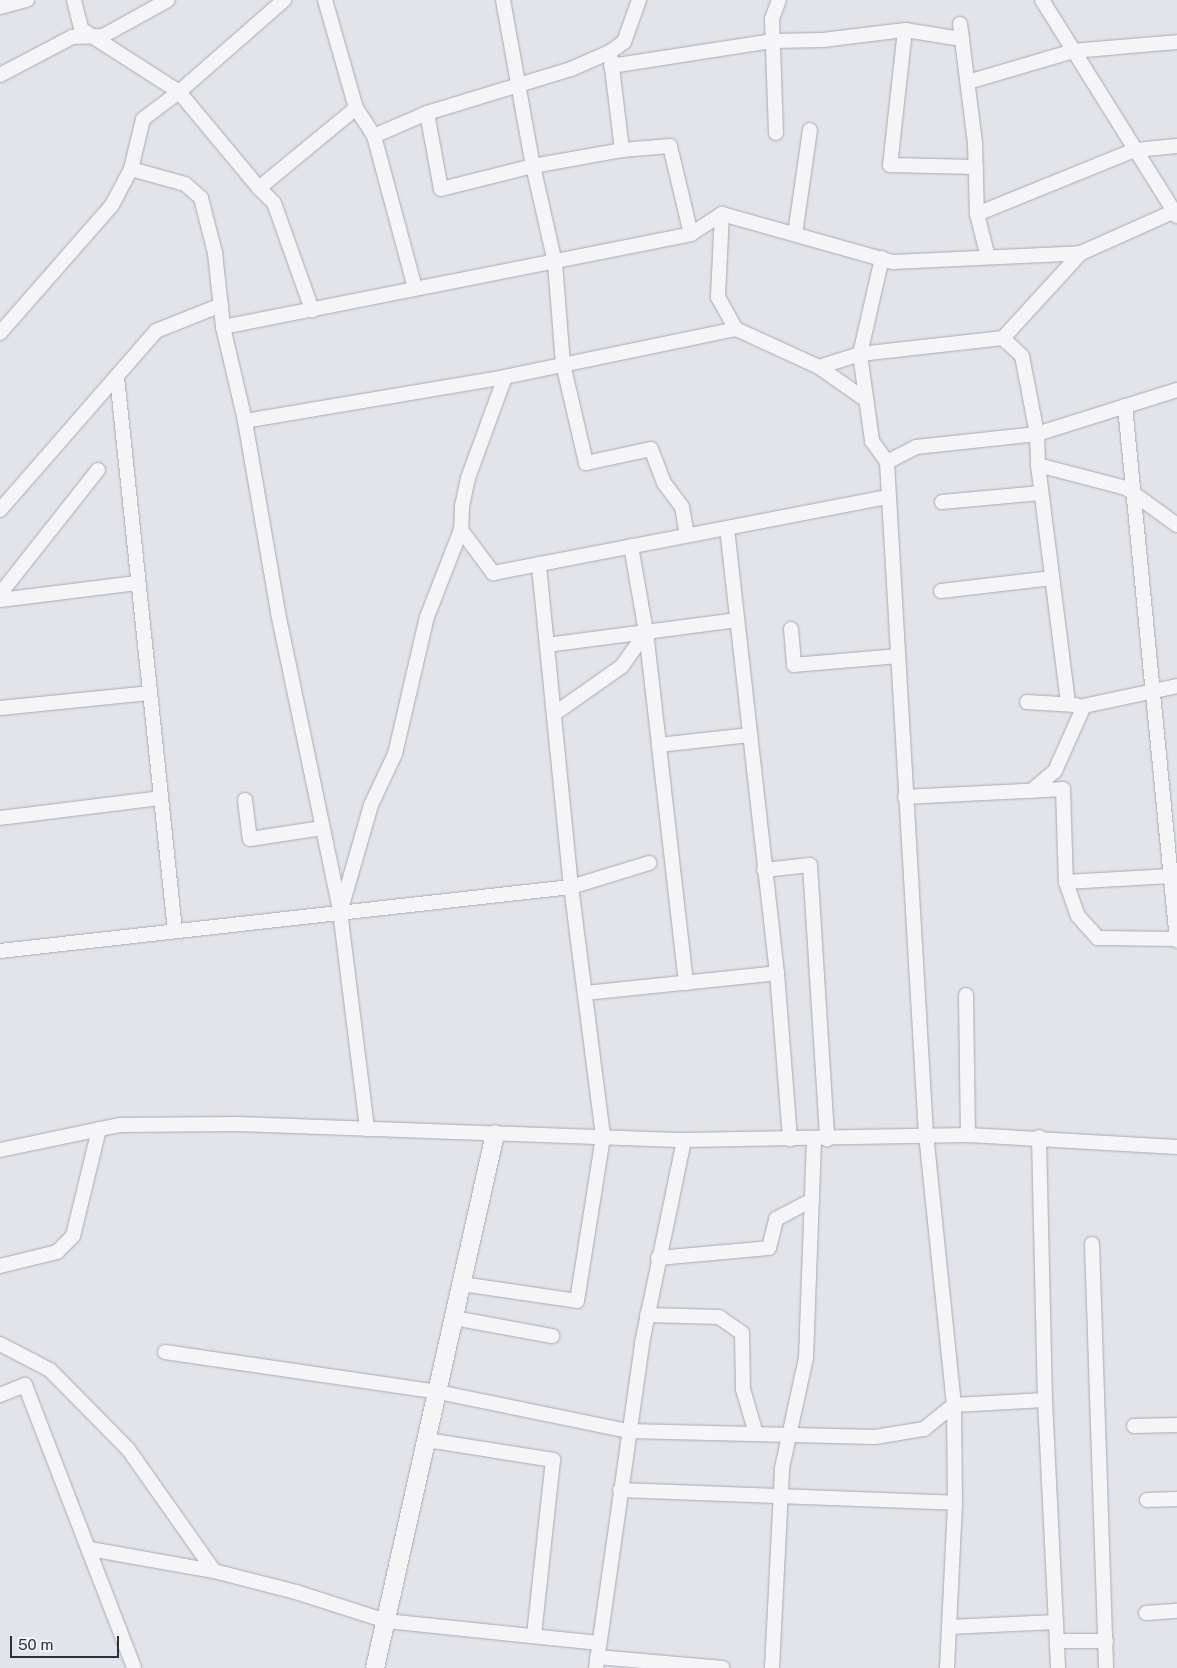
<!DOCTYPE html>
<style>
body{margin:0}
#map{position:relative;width:1177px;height:1668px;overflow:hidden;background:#e2e4ea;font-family:"Public Sans",sans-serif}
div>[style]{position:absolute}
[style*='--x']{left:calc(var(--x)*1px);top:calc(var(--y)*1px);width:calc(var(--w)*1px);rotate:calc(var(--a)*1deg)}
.roads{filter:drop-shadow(0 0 1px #a8aab4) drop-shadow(0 0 1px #a8aab4)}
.minor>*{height:14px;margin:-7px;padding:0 7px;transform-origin:7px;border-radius:7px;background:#f5f5f8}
.tertiary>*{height:18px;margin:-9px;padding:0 9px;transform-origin:9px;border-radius:9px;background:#f5f5f8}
span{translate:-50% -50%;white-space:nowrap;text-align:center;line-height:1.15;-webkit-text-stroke:4px #f2f3f7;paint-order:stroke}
.scale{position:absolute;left:10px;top:1636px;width:109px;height:22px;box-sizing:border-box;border:2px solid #2c2f40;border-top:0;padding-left:6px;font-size:15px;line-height:18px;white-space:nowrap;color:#2c2f40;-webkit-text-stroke:4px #f2f3f7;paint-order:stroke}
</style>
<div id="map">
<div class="roads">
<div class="minor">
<i style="--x:74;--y:0;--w:30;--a:76"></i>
<i style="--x:81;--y:29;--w:117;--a:32.7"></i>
<i style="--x:179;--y:92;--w:125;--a:50.2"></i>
<i style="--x:259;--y:188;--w:126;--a:-39.5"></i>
<i style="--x:325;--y:0;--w:112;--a:74"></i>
<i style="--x:356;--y:108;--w:33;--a:57"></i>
<i style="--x:374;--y:136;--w:157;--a:74.9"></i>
<i style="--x:503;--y:0;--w:169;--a:79.8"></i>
<i style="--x:533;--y:166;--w:90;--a:-10.2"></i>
<i style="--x:622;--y:150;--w:48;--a:-4.8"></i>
<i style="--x:670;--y:146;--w:90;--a:76.6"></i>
<i style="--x:1042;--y:0;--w:255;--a:58"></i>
<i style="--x:0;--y:7;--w:28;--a:-15"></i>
<i style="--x:960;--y:24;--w:120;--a:82.8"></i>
<i style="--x:975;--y:143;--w:71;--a:88.4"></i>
<i style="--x:977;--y:214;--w:170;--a:-22.1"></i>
<i style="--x:1135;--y:150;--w:42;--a:-5.4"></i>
<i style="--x:905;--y:30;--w:136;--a:96.3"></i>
<i style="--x:890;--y:165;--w:86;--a:1.3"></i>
<i style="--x:611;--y:59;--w:92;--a:83.1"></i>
<i style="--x:611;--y:66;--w:164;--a:-8.8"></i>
<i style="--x:773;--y:41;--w:50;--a:-1.1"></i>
<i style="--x:823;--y:40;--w:83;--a:-7"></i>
<i style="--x:905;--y:30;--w:58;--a:9"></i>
<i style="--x:0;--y:75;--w:81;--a:-27.8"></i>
<i style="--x:72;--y:37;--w:31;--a:-2"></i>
<i style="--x:103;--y:36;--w:74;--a:-29"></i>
<i style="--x:968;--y:82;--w:109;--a:-16.4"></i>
<i style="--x:1073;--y:51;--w:104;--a:-4.9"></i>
<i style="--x:427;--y:113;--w:77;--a:79.6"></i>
<i style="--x:441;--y:189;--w:95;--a:-14"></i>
<i style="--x:533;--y:166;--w:99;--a:77.2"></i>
<i style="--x:555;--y:263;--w:101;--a:85.5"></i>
<i style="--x:563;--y:364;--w:102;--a:76.9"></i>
<i style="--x:586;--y:463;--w:66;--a:-12.2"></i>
<i style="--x:651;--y:449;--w:36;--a:69"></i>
<i style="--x:664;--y:483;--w:30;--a:53"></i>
<i style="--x:682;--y:507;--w:29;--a:80"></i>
<i style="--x:776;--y:133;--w:114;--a:-92"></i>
<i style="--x:772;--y:19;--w:20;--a:-70"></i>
<i style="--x:374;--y:136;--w:58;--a:-23.5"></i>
<i style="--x:427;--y:113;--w:151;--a:-17"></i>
<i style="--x:571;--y:69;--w:43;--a:-23.6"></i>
<i style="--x:610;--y:52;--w:17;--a:-36"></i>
<i style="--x:624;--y:42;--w:45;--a:-70.3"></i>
<i style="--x:131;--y:169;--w:56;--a:15.5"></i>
<i style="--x:185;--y:184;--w:21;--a:41"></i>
<i style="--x:201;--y:198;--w:57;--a:75.7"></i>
<i style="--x:215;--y:253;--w:74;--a:83.8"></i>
<i style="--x:223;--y:327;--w:97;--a:76.8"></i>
<i style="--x:245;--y:421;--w:195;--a:80.2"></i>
<i style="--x:278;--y:613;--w:304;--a:78.2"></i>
<i style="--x:340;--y:911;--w:220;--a:82.9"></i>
<i style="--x:259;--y:188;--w:21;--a:45"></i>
<i style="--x:274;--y:203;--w:114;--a:70.4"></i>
<i style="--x:722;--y:214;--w:83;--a:92.8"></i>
<i style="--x:718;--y:297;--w:37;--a:61"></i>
<i style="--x:736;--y:329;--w:91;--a:24.6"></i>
<i style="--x:819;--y:367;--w:57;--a:35.1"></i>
<i style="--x:977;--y:214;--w:44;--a:75.7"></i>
<i style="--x:795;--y:234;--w:105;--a:-81.8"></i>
<i style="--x:882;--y:258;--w:98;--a:102.9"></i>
<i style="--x:860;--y:354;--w:88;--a:82.1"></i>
<i style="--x:872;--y:441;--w:26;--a:54"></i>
<i style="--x:223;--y:327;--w:477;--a:-11.2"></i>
<i style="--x:691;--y:234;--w:37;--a:-33"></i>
<i style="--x:722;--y:214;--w:178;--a:15.7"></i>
<i style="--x:893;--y:262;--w:188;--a:-2.7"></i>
<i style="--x:1081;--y:253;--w:105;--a:-24.1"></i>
<i style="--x:736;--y:329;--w:236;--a:168.3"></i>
<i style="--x:505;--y:377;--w:108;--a:110.1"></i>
<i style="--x:468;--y:478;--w:29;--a:102"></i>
<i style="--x:462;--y:506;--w:24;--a:92"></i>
<i style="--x:461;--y:530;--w:54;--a:53.3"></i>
<i style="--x:493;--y:573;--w:403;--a:-10.9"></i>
<i style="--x:0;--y:333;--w:170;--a:-48.8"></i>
<i style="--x:112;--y:205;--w:41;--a:-62.2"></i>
<i style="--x:131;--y:169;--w:51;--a:-76.5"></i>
<i style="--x:143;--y:119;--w:45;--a:-36.9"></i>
<i style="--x:179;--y:92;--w:140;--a:-41.2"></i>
<i style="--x:819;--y:367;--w:43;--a:-17.6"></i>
<i style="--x:860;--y:354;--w:144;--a:-6.4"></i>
<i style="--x:1003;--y:338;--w:115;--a:-47.5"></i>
<i style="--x:117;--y:377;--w:557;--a:84.02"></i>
<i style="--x:1177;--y:390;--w:147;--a:162.6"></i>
<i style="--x:1037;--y:434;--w:31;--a:88"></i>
<i style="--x:1038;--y:465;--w:91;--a:14.6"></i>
<i style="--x:1126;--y:488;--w:63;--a:36"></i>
<i style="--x:1125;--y:406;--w:537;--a:84.44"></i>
<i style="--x:245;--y:421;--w:264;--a:-9.6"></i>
<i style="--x:1038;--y:465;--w:241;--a:82.8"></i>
<i style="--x:942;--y:502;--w:99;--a:-5.2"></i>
<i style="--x:0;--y:510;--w:237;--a:-48.9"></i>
<i style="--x:156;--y:331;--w:70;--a:-21.8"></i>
<i style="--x:727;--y:528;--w:448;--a:83.6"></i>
<i style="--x:777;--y:973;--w:167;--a:85.5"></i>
<i style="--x:631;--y:546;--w:87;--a:80.1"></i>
<i style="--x:646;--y:632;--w:114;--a:83.4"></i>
<i style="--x:941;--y:591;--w:112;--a:-6.7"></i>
<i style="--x:0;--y:594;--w:158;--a:-51.7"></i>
<i style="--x:0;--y:600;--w:138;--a:-7.1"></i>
<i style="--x:791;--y:629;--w:36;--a:85"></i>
<i style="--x:794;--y:665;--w:104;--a:-4.9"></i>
<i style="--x:547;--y:645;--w:100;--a:-7.5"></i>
<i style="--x:1027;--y:702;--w:49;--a:3.5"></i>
<i style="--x:0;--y:708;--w:150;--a:-5.7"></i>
<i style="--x:554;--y:714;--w:83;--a:-35.2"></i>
<i style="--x:622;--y:666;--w:42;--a:-54.8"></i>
<i style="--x:646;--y:632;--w:92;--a:-7.5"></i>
<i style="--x:1031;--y:791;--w:31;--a:-40"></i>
<i style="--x:1055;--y:771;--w:71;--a:-66"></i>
<i style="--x:1084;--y:706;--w:95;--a:-12.1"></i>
<i style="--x:905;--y:797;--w:158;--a:-2.9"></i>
<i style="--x:1063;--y:789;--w:93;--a:88.2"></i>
<i style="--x:1066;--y:882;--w:105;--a:-3.3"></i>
<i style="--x:245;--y:800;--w:39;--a:83"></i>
<i style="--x:250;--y:839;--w:73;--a:-8.7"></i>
<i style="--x:0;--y:818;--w:162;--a:-7.1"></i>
<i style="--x:764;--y:870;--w:46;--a:-6.2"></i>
<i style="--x:810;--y:865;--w:275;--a:86.4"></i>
<i style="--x:1066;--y:882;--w:36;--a:71"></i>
<i style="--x:1078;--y:916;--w:30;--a:48"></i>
<i style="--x:1098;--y:938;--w:79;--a:0.7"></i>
<i style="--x:341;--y:909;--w:108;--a:-73.9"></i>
<i style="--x:371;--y:805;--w:56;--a:-64.8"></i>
<i style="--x:395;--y:754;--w:141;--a:-76.9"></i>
<i style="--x:427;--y:617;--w:93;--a:-68.7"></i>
<i style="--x:0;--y:951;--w:575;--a:-6.4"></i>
<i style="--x:571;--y:887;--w:82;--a:-17.1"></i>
<i style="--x:686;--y:983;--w:240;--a:-96.5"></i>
<i style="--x:659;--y:745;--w:91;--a:-6.3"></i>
<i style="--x:585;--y:993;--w:193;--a:-5.9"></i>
<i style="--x:966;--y:995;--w:140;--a:89.2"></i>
<i style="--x:1039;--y:1137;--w:263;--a:88.7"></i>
<i style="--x:1045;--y:1400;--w:222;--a:87.2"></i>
<i style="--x:0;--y:1150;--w:123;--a:-11.8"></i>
<i style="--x:120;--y:1125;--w:119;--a:-0.5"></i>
<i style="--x:239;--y:1124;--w:445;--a:2.1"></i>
<i style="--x:684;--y:1140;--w:284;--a:-1"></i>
<i style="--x:968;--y:1135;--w:209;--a:3.3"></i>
<i style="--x:1092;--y:1244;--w:424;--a:88.1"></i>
<i style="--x:658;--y:1258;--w:111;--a:-5.1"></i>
<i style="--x:769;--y:1248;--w:30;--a:-76"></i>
<i style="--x:776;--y:1219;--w:41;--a:-27.8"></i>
<i style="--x:0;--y:1266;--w:59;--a:-13.8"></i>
<i style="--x:57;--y:1252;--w:23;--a:-45"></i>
<i style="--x:73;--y:1236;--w:110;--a:-76.3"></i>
<i style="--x:462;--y:1284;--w:116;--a:8.4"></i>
<i style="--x:577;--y:1301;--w:167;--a:-81"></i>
<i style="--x:603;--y:1136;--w:251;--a:-97.3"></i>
<i style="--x:571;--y:887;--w:325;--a:-95.7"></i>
<i style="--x:647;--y:1315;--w:72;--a:1.6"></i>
<i style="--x:719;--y:1317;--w:28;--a:35"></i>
<i style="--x:742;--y:1333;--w:56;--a:89"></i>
<i style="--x:743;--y:1389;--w:47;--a:73.9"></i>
<i style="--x:454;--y:1318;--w:100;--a:10.4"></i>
<i style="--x:0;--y:1344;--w:56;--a:27.5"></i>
<i style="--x:50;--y:1370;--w:111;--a:45.4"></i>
<i style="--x:128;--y:1449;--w:149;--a:54.8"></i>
<i style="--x:165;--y:1352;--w:276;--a:8.3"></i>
<i style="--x:438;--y:1392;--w:194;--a:11.6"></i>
<i style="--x:628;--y:1431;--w:247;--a:1.4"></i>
<i style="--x:875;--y:1437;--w:50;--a:-9.3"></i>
<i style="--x:924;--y:1429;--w:38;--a:-39"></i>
<i style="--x:954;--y:1405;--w:91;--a:-3.1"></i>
<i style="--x:0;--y:1395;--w:27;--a:-22"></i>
<i style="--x:25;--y:1385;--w:303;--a:68.9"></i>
<i style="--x:1134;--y:1426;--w:43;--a:-1.3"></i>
<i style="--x:427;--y:1440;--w:128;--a:9"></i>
<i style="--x:553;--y:1460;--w:176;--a:96.2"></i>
<i style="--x:620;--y:1490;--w:335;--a:2.2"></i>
<i style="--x:1147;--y:1500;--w:30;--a:-2"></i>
<i style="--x:90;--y:1549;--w:126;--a:10.1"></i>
<i style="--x:214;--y:1571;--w:85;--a:14.4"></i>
<i style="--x:296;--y:1592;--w:95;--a:17.9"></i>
<i style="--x:386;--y:1621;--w:214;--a:5.9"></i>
<i style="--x:1146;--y:1613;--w:31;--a:-4"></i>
<i style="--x:949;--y:1627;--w:107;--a:-2.7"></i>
<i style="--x:1056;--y:1622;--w:46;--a:87.5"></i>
<i style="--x:1057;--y:1641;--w:49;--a:0"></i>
<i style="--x:597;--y:1657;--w:126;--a:5"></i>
<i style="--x:596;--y:1668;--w:328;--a:-81.9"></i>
<i style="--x:642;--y:1343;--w:207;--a:-78.3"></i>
<i style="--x:772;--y:1668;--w:200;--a:-87.1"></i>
<i style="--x:782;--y:1468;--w:113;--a:-77.7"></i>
<i style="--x:806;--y:1358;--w:219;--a:-87.9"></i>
<i style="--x:947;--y:1668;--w:165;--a:-87.2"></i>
<i style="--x:955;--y:1503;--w:98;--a:-90.6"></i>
<i style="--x:954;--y:1405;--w:271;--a:-95.9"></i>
<i style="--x:926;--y:1135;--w:674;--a:-93.32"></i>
<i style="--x:887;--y:462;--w:33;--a:-27"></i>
<i style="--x:916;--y:447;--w:122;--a:-6.1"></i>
<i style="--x:1037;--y:434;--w:79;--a:-100.9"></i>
<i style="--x:1022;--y:356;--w:26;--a:-137"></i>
</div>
<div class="tertiary">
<i style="--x:375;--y:1668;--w:547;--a:-77.33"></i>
</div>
</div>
<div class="scale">50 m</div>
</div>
